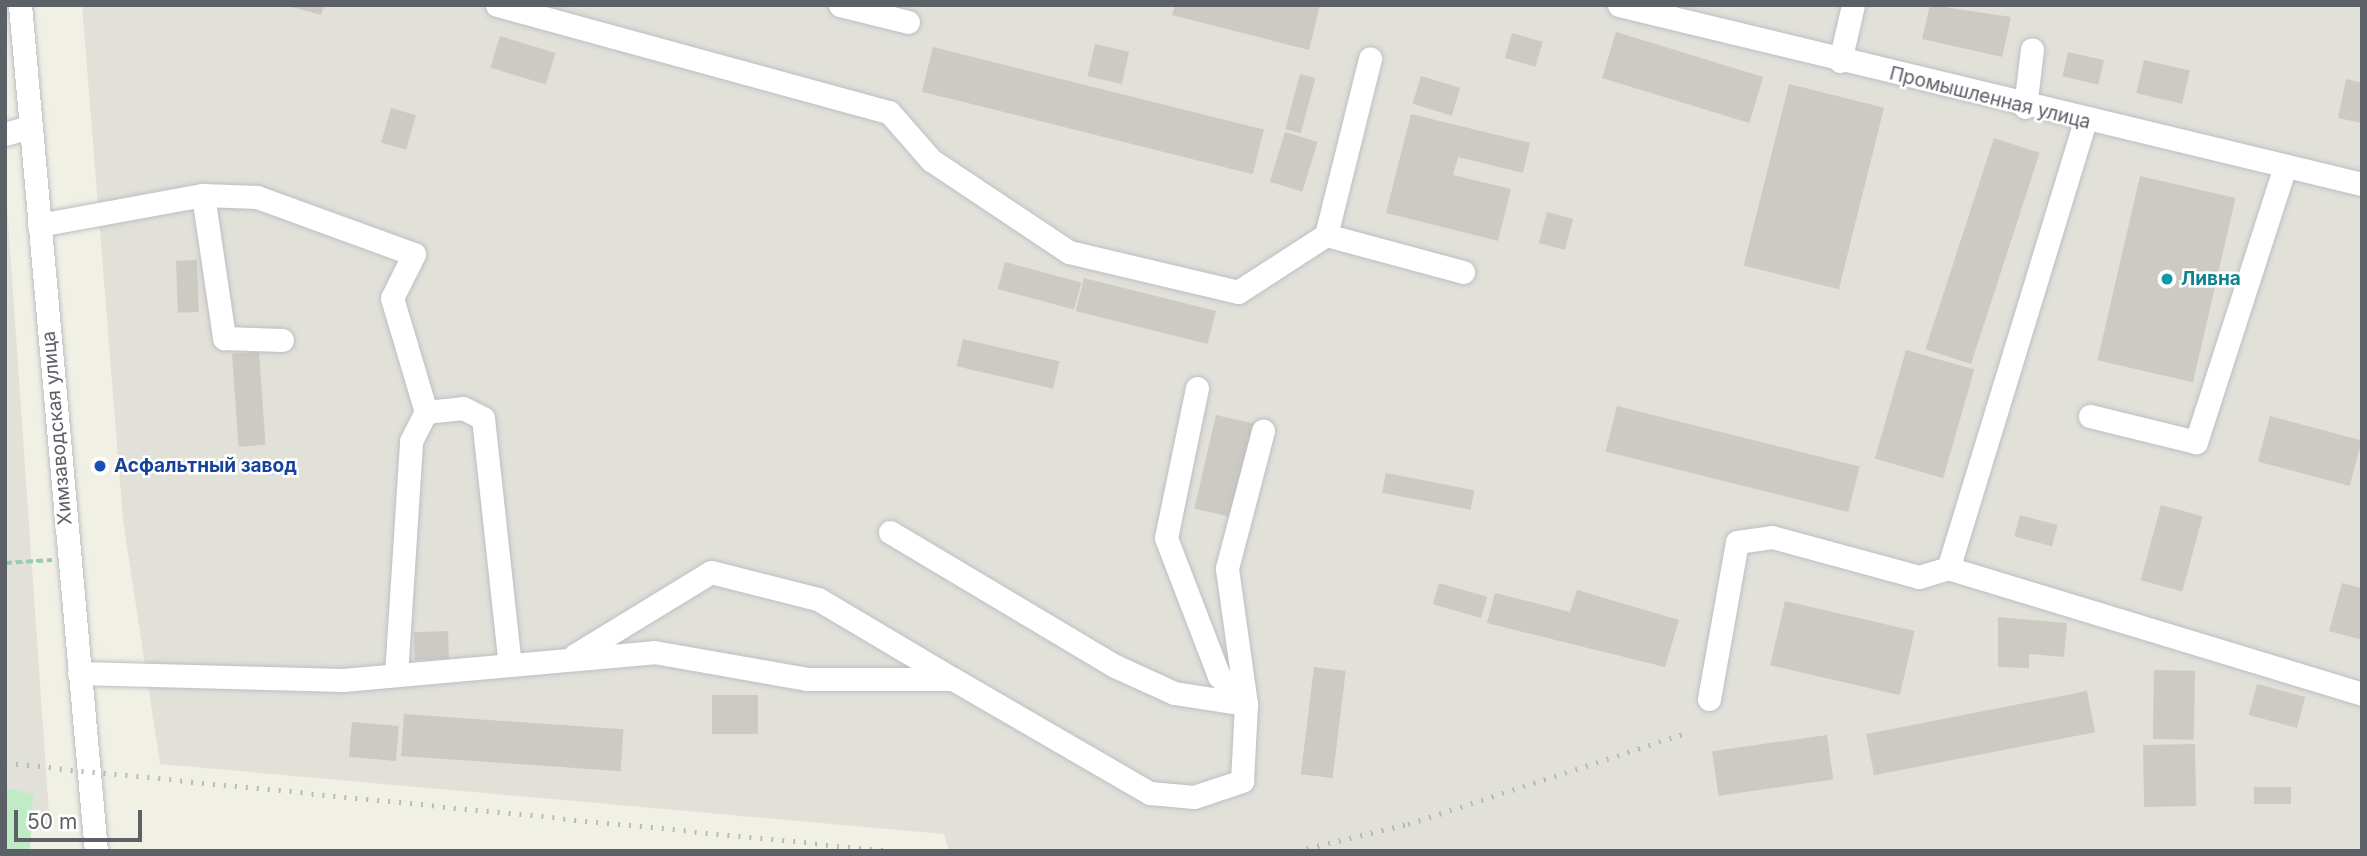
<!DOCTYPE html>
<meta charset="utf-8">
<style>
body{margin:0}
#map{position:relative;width:2367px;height:856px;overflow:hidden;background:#f1f0e5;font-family:Inter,sans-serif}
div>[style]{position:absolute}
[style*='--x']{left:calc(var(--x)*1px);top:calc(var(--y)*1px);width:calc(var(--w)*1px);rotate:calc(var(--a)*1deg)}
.industrial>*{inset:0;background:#e1e1d9}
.green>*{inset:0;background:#bfebc5}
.building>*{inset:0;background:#cccac2;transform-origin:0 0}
.path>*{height:3.5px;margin-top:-1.75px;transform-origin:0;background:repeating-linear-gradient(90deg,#97ccad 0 7px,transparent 0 10.5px)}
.roads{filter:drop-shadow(0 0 2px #bcbec5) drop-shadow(0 0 2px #bcbec5)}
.minor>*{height:23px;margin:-11.5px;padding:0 11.5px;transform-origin:11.5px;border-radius:11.5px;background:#fff}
.rail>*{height:5px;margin-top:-2.5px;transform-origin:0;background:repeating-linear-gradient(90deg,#b8b9ba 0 2px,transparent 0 11px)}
.dots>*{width:19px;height:19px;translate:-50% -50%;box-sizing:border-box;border:4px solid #fff;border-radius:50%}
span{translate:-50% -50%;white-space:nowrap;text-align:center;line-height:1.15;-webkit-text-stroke:5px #fff;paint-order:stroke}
.street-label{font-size:19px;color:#5c6067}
.culture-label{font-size:19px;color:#0d838f;font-weight:700}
.left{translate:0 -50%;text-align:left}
.transit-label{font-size:19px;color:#164399;font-weight:700}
.frame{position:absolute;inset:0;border:7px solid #5c6067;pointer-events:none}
.scale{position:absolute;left:14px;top:810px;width:128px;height:32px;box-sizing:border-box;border:4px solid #5c6067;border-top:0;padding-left:9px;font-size:21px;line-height:24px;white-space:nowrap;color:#5c6067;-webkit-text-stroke:5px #fff;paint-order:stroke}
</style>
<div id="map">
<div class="industrial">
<i style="clip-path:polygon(82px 5px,2362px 5px,2362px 851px,949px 851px,944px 834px,160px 764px,123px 520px)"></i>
<i style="clip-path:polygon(5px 177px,50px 828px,5px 837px)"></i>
</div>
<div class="green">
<i style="clip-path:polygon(5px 788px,33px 794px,30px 851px,5px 851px)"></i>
</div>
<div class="building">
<i style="clip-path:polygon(285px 5px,324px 5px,321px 15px)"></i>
<i style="clip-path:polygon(1175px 5px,1320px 5px,1309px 50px,1172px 15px)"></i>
<i style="clip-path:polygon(1930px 5px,2011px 17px,2002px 57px,1922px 39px)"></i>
<i style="left:1616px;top:32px;width:154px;height:48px;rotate:17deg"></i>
<i style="left:1512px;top:33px;width:32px;height:26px;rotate:16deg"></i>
<i style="left:500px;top:36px;width:58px;height:33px;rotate:17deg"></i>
<i style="left:1095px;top:44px;width:35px;height:33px;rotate:13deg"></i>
<i style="left:933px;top:47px;width:341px;height:46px;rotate:14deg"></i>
<i style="left:2068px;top:52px;width:37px;height:25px;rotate:13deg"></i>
<i style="left:2144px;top:60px;width:47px;height:34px;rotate:13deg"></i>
<i style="left:1300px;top:74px;width:16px;height:57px;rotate:15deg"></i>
<i style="left:1421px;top:76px;width:41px;height:29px;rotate:17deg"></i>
<i style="clip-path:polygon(2346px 79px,2362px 83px,2362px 123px,2338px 118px)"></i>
<i style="left:1789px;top:84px;width:98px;height:187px;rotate:14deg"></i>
<i style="left:391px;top:108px;width:26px;height:36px;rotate:16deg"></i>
<i style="clip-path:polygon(1411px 114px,1530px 143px,1523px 173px,1458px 157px,1453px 175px,1511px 189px,1498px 241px,1386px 213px)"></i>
<i style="left:1285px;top:132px;width:34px;height:52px;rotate:17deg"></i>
<i style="left:1994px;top:138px;width:48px;height:222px;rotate:18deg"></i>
<i style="left:2140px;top:176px;width:98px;height:189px;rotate:13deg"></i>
<i style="left:1547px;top:212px;width:27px;height:32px;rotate:15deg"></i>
<i style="left:197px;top:260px;width:52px;height:21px;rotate:88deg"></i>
<i style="left:1005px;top:262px;width:79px;height:28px;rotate:15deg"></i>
<i style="left:1084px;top:278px;width:136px;height:34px;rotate:14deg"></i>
<i style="left:963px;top:339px;width:99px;height:28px;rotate:13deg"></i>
<i style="left:1906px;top:350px;width:71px;height:113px;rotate:16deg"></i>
<i style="left:259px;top:352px;width:93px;height:27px;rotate:86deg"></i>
<i style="left:1617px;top:406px;width:250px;height:47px;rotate:14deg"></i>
<i style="left:1216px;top:415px;width:39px;height:96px;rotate:13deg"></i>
<i style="left:2270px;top:416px;width:95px;height:47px;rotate:15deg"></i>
<i style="left:1386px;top:473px;width:90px;height:20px;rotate:11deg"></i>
<i style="left:2161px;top:505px;width:43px;height:78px;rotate:15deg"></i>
<i style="left:2020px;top:515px;width:39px;height:22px;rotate:15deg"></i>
<i style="left:1439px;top:583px;width:50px;height:22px;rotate:16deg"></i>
<i style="clip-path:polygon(2342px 583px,2362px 588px,2362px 640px,2329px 631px)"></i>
<i style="clip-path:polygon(1577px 590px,1679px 620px,1665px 667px,1487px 623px,1495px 593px,1570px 612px)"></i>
<i style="left:1785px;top:601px;width:133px;height:66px;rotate:13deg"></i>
<i style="clip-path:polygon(1998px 617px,2067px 623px,2064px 657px,2029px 654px,2029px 668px,1998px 667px)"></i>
<i style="left:448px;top:631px;width:28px;height:34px;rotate:88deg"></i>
<i style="left:1314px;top:667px;width:32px;height:108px;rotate:7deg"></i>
<i style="left:2154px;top:670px;width:41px;height:69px;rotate:1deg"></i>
<i style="left:2257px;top:684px;width:50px;height:32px;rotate:15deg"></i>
<i style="left:2087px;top:691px;width:42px;height:225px;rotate:79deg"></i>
<i style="left:758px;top:695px;width:39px;height:46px;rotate:90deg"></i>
<i style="left:404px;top:714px;width:220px;height:42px;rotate:4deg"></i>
<i style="left:352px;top:722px;width:47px;height:35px;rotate:5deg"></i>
<i style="left:1827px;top:735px;width:45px;height:116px;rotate:82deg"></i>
<i style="left:2195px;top:744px;width:62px;height:52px;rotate:89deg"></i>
<i style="left:2291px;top:787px;width:17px;height:37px;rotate:90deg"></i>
</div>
<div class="path">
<i style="--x:5;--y:563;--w:47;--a:-3.7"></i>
</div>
<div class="roads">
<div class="minor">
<i style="--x:20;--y:5;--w:849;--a:84.87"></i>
<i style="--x:497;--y:5;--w:406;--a:15.3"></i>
<i style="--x:889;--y:112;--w:64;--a:48.8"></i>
<i style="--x:931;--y:160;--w:166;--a:33.7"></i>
<i style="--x:1069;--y:252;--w:174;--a:13.3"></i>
<i style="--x:1238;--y:292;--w:105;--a:-32.9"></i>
<i style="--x:1326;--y:235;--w:182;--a:-76"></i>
<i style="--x:840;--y:5;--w:70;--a:14"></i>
<i style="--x:1619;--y:5;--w:764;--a:13.55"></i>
<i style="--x:1840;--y:61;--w:57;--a:-76.9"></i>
<i style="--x:2025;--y:107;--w:58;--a:-83.1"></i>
<i style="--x:2085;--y:121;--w:468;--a:107"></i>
<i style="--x:1948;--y:568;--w:433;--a:16.9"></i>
<i style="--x:5;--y:134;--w:26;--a:-16"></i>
<i style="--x:203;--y:195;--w:145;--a:81.6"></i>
<i style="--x:224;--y:338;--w:58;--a:2"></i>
<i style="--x:39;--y:225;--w:167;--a:-10.4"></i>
<i style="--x:203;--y:195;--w:54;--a:2.1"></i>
<i style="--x:257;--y:197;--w:167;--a:20"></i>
<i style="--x:414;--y:254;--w:49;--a:116.6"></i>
<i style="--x:392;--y:298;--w:119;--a:73.4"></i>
<i style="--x:1326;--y:235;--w:142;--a:15.1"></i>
<i style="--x:1197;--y:388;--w:153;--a:101.7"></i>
<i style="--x:1166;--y:538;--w:148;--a:69"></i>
<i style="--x:1219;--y:676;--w:39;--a:46"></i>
<i style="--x:2090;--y:416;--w:109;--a:13.8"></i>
<i style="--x:2196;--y:442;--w:290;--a:-72.1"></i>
<i style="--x:890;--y:532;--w:262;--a:30.8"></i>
<i style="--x:1115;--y:666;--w:65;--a:24.6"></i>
<i style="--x:1174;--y:693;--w:73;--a:8.7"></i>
<i style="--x:575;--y:655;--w:159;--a:-31.4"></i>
<i style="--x:711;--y:572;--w:110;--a:14.2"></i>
<i style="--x:818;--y:599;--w:157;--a:30.7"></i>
<i style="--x:79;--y:673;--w:264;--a:1.5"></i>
<i style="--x:343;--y:680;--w:312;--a:-5.1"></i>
<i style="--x:654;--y:652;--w:155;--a:10"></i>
<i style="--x:807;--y:679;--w:146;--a:0"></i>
<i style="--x:953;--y:679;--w:228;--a:30.1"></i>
<i style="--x:1150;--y:793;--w:44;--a:5.2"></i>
<i style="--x:1194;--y:797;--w:51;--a:-18.4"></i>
<i style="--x:1242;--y:781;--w:77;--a:-87"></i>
<i style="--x:1246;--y:704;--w:137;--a:-98"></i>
<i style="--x:1227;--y:568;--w:142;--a:-75.3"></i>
<i style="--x:396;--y:675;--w:234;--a:-86.3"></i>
<i style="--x:411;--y:441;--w:33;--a:-63"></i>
<i style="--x:426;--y:412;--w:37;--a:-6"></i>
<i style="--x:463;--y:408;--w:22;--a:27"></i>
<i style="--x:483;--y:418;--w:248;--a:83.8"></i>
<i style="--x:1709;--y:699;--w:159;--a:-79.9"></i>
<i style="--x:1737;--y:542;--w:35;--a:-8"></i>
<i style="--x:1772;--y:537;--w:152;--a:15.2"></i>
<i style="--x:1919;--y:577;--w:30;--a:-17"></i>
</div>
</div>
<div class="rail">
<i style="--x:5;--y:763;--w:890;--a:5.67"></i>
<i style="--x:1296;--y:851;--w:115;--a:-13.6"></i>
<i style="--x:1408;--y:824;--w:289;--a:-18.1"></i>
</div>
<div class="dots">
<i style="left:2167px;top:279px;background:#0f9aa8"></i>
<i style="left:100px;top:466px;background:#1a4fb4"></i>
</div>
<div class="street-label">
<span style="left:1990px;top:98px;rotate:14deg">Промышленная улица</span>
<span style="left:57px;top:428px;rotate:-95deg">Химзаводская улица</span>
</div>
<div class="culture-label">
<span class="left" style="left:2181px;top:279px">Ливна</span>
</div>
<div class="transit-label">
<span class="left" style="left:114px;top:466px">Асфальтный завод</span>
</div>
<div class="frame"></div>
<div class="scale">50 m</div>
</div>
